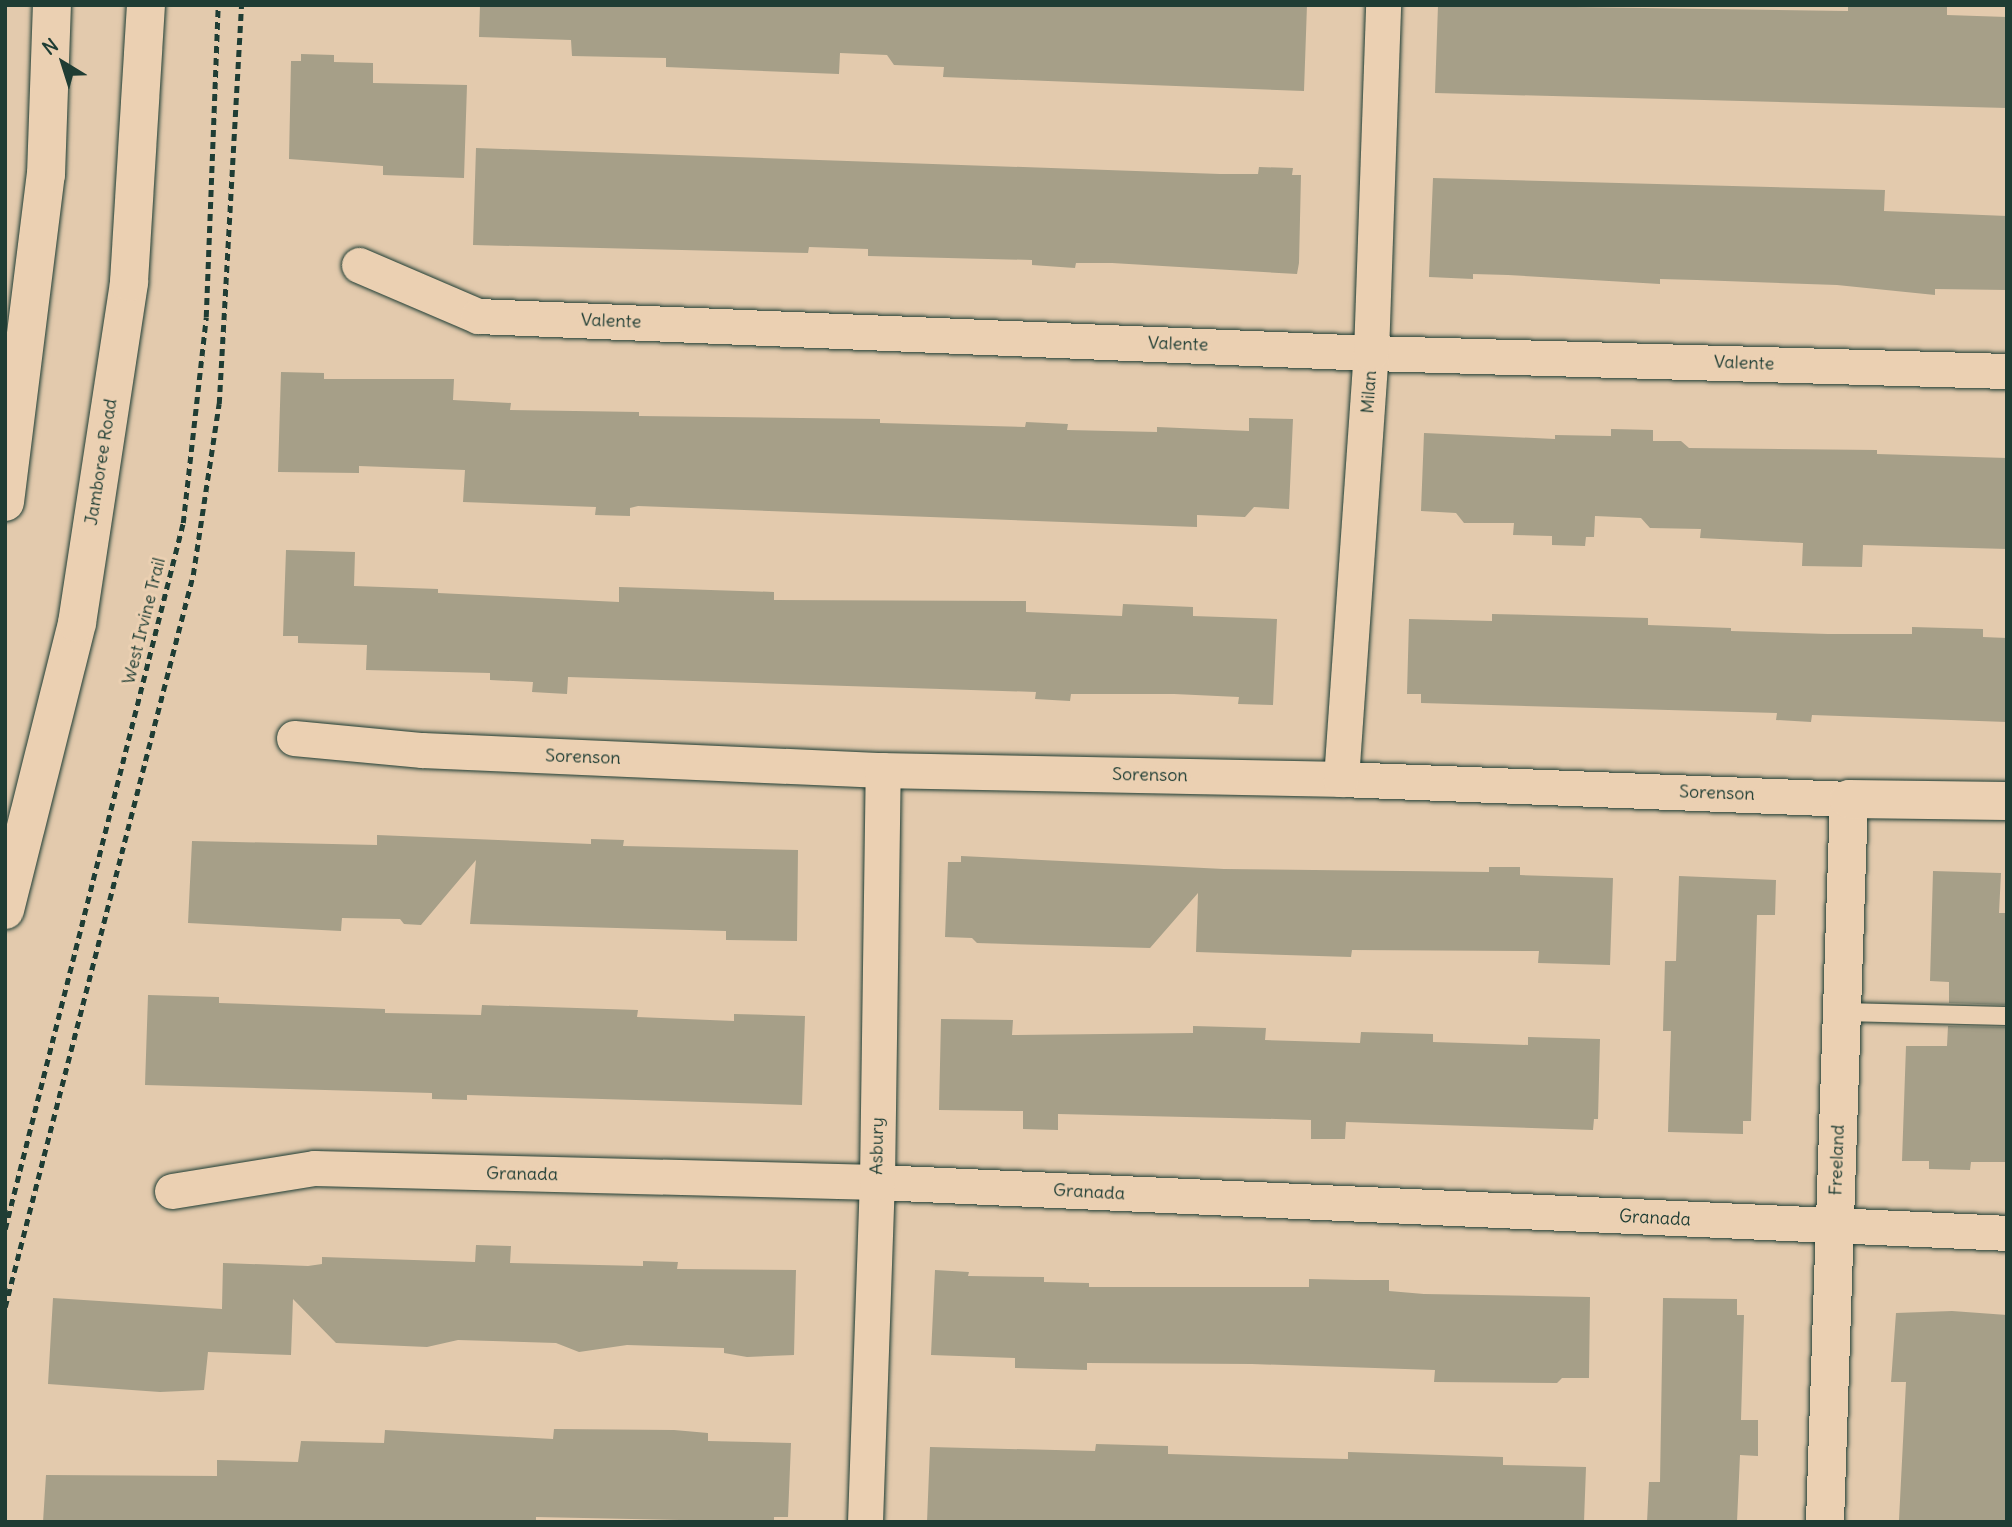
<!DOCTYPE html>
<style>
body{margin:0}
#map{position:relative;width:2012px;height:1527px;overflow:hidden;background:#e3caad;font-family:Delius,sans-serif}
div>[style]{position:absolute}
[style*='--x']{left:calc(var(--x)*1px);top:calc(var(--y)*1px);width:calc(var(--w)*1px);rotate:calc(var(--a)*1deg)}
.building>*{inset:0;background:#a69f88}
.path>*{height:4.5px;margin-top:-2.25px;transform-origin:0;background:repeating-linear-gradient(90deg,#1f3d34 0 7px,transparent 0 12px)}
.roads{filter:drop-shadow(0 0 2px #1f3d34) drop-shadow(0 0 2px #1f3d34)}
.service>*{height:18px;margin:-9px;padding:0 9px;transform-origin:9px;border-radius:9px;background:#ebd0b2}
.minor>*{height:35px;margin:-17.5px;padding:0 17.5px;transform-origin:17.5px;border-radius:17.5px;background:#ebd0b2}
.tertiary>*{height:38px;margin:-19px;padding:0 19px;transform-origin:19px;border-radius:19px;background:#ebd0b2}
.primary>*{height:38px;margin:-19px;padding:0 19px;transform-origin:19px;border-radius:19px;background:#ebd0b2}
span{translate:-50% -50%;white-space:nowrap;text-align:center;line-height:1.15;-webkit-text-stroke:6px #ebd0b2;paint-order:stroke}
.street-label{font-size:18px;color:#1f3d34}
.frame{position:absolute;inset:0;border:7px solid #1f3d34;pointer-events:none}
.north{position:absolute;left:28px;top:28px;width:70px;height:70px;-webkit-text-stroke:5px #ebd0b2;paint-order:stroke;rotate:322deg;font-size:19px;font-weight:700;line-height:28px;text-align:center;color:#1f3d34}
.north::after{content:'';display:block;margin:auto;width:24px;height:32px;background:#1f3d34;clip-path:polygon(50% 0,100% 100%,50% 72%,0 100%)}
</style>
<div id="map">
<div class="building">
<i style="clip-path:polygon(480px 5px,1307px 5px,1304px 91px,943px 77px,944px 67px,894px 65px,887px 55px,840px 53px,839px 74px,666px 67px,666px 58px,572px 56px,571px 40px,479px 37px)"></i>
<i style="clip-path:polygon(1438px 5px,1848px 11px,1848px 5px,1947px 7px,1947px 15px,2007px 17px,2007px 108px,1435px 93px)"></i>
<i style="clip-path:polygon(301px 54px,334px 55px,334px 62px,373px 63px,373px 83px,467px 85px,464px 178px,383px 175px,383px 166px,289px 159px,291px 61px,301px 61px)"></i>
<i style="clip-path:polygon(476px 148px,1220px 174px,1258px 174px,1259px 167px,1293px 168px,1292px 175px,1301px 175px,1299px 263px,1297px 274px,1112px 263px,1076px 263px,1075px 268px,1032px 265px,1032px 260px,868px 256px,868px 249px,809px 247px,808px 253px,473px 245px)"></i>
<i style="clip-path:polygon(1433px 178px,1885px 190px,1884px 211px,2007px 216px,2007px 290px,1935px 289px,1935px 295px,1837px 285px,1697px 280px,1660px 279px,1660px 284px,1508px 275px,1473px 274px,1473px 279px,1429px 277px)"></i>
<i style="clip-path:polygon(281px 372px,324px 373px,324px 379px,454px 379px,453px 400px,511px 403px,510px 410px,639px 412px,639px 416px,880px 419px,880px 423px,1025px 427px,1026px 422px,1068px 424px,1067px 430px,1157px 432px,1157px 427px,1249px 431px,1249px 418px,1293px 419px,1289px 509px,1254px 507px,1245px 517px,1197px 515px,1197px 527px,638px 506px,630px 508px,630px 516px,595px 515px,596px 507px,463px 502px,465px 470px,359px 466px,359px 473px,278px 472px)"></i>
<i style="clip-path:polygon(1611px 429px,1653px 430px,1653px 441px,1681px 441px,1689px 448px,1877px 450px,1877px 454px,2007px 458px,2007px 549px,1863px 545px,1862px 567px,1802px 566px,1803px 543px,1700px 538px,1701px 529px,1650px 528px,1641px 518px,1595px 516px,1594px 537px,1586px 537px,1585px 546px,1552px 545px,1552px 536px,1513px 535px,1514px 523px,1464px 523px,1456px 513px,1421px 511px,1424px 433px,1555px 439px,1555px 435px,1611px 436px)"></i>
<i style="clip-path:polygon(286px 550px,355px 552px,354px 586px,438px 589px,438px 593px,619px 602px,619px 587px,774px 592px,774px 600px,1026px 601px,1026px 612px,1122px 616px,1123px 604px,1193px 607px,1193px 616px,1277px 619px,1273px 705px,1238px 704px,1239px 697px,1174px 694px,1071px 694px,1070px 701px,1035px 699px,1036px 692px,568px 677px,567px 694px,532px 692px,533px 682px,490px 680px,490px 673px,366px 670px,367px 645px,298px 643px,298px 636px,283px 636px)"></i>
<i style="clip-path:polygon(1492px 614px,1648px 618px,1648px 625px,1731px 628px,1731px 631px,1828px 634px,1912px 634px,1912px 627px,1983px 629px,1983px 637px,2007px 638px,2007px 722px,1812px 715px,1811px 722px,1776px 720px,1777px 713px,1421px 703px,1421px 694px,1407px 694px,1409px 619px,1492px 621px)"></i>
<i style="clip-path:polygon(377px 835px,591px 844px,591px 839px,624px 840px,623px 846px,798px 850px,797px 941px,726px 940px,726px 931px,470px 924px,476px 860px,421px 925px,404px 924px,400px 919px,342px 918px,341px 931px,188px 923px,192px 841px,377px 845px)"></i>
<i style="clip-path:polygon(961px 856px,1224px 869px,1489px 872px,1489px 867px,1520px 867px,1520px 875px,1613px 878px,1610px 965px,1538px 963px,1539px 951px,1352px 950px,1351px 957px,1196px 952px,1198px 893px,1150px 948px,977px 943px,972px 938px,945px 937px,948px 862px,961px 862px)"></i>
<i style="clip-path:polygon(1933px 871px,2001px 873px,1999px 913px,2007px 913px,2007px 1005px,1949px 1003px,1949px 982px,1930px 981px)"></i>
<i style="clip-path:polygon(1679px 876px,1776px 880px,1775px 915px,1757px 915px,1751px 1121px,1743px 1121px,1743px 1134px,1668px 1132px,1671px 1031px,1663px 1031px,1665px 961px,1676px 961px)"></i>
<i style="clip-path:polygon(148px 995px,219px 997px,219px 1003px,385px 1009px,385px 1013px,481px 1015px,482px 1005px,638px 1010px,637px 1017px,734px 1021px,734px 1014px,805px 1016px,802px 1105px,467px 1095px,467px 1100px,432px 1099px,432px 1093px,145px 1085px)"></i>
<i style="clip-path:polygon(941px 1019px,1013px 1020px,1012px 1035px,1193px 1033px,1193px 1026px,1266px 1028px,1265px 1040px,1360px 1043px,1361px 1032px,1433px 1034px,1433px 1042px,1528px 1045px,1528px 1037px,1600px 1039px,1598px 1119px,1594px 1119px,1593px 1130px,1346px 1122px,1345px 1139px,1311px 1139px,1311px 1120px,1276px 1119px,1058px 1114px,1058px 1130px,1023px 1129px,1023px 1111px,939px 1110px)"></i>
<i style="clip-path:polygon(1948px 1026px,2007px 1027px,2007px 1162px,1971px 1162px,1970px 1170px,1929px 1169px,1929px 1161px,1902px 1161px,1906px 1046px,1947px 1046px)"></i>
<i style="clip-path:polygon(476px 1245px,511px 1246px,510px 1263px,643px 1266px,643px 1261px,678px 1262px,677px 1269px,796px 1270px,794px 1355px,747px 1357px,724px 1353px,724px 1348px,627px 1345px,579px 1352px,556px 1343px,458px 1340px,427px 1347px,336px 1343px,293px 1299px,291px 1355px,208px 1352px,204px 1390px,160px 1392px,48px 1384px,53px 1298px,222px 1309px,223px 1263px,308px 1266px,322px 1264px,322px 1257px,475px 1262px)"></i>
<i style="clip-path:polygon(935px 1270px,969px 1272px,968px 1276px,1044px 1277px,1044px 1282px,1089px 1283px,1089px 1287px,1309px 1287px,1309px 1279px,1355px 1280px,1389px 1280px,1389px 1291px,1424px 1294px,1590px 1297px,1589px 1378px,1562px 1378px,1557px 1383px,1434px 1382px,1435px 1370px,1252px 1364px,1087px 1363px,1087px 1370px,1015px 1368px,1015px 1358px,931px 1355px)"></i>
<i style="clip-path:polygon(1663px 1298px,1737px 1299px,1737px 1315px,1744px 1315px,1741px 1420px,1758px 1420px,1758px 1456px,1740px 1455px,1737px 1522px,1647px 1522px,1649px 1482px,1660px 1482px)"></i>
<i style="clip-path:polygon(1952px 1311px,2007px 1315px,2007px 1522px,1899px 1520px,1906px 1382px,1891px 1382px,1896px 1313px)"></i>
<i style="clip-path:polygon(554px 1429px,674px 1430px,708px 1433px,708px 1441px,791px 1443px,788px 1517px,774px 1517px,774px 1522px,536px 1517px,536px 1522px,43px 1522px,46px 1475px,217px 1476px,217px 1460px,298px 1462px,301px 1441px,384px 1443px,385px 1430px,553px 1439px)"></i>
<i style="clip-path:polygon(1096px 1444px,1168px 1446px,1168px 1454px,1263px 1457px,1348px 1459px,1348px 1452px,1503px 1457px,1503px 1465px,1586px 1467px,1584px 1522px,927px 1522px,930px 1447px,1095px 1451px)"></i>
</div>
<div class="path">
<i style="--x:5;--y:1229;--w:728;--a:-75.85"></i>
<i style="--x:183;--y:523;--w:207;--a:-83.6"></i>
<i style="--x:206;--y:317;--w:312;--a:-87.8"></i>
<i style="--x:5;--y:1307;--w:756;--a:-75.6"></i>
<i style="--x:193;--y:575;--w:173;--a:-81.4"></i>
<i style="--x:219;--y:404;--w:400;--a:-86.8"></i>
</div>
<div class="roads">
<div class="service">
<i style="--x:1842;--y:1012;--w:165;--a:1.4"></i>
</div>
<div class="minor">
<i style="--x:359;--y:265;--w:129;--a:23.2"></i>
<i style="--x:478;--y:316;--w:894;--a:2.37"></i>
<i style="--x:1371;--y:353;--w:636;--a:1.62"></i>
<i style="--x:294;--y:738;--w:129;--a:5.4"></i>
<i style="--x:422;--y:750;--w:461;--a:2.5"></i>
<i style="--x:883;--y:770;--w:458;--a:1.1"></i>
<i style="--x:1341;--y:779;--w:508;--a:2.25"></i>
<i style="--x:1341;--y:779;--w:427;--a:-86"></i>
<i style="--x:1371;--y:353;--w:348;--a:-88"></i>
<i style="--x:172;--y:1191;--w:144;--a:-9.2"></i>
<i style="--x:314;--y:1168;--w:563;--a:1.42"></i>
<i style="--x:877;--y:1182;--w:1131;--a:2.58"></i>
<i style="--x:865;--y:1522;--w:340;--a:-88"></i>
<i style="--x:877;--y:1182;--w:412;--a:-89.2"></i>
</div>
<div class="tertiary">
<i style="--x:1825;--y:1522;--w:723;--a:-88.1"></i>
<i style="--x:1849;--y:799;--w:158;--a:0.7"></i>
</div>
<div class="primary">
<i style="--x:5;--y:502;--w:330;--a:-82.9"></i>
<i style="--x:46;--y:175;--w:170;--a:-88"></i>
<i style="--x:5;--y:910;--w:296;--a:-75.9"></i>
<i style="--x:77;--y:623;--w:345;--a:-81.3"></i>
<i style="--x:129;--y:282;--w:278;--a:-86.5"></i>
</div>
</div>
<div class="street-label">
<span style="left:611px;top:321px;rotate:2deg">Valente</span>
<span style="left:1178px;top:344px;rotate:2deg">Valente</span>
<span style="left:1744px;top:363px;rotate:2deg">Valente</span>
<span style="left:1369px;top:392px;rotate:-86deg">Milan</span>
<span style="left:101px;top:462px;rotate:-81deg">Jamboree Road</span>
<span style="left:144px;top:621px;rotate:-76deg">West Irvine Trail</span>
<span style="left:583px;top:757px;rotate:2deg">Sorenson</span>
<span style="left:1150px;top:775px;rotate:1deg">Sorenson</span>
<span style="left:1717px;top:793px;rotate:2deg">Sorenson</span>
<span style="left:877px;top:1146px;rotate:-89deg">Asbury</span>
<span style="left:1837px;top:1160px;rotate:-88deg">Freeland</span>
<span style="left:522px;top:1174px;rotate:1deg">Granada</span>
<span style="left:1089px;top:1192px;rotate:3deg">Granada</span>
<span style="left:1655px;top:1218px;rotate:3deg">Granada</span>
</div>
<div class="frame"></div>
<div class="north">N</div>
</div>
